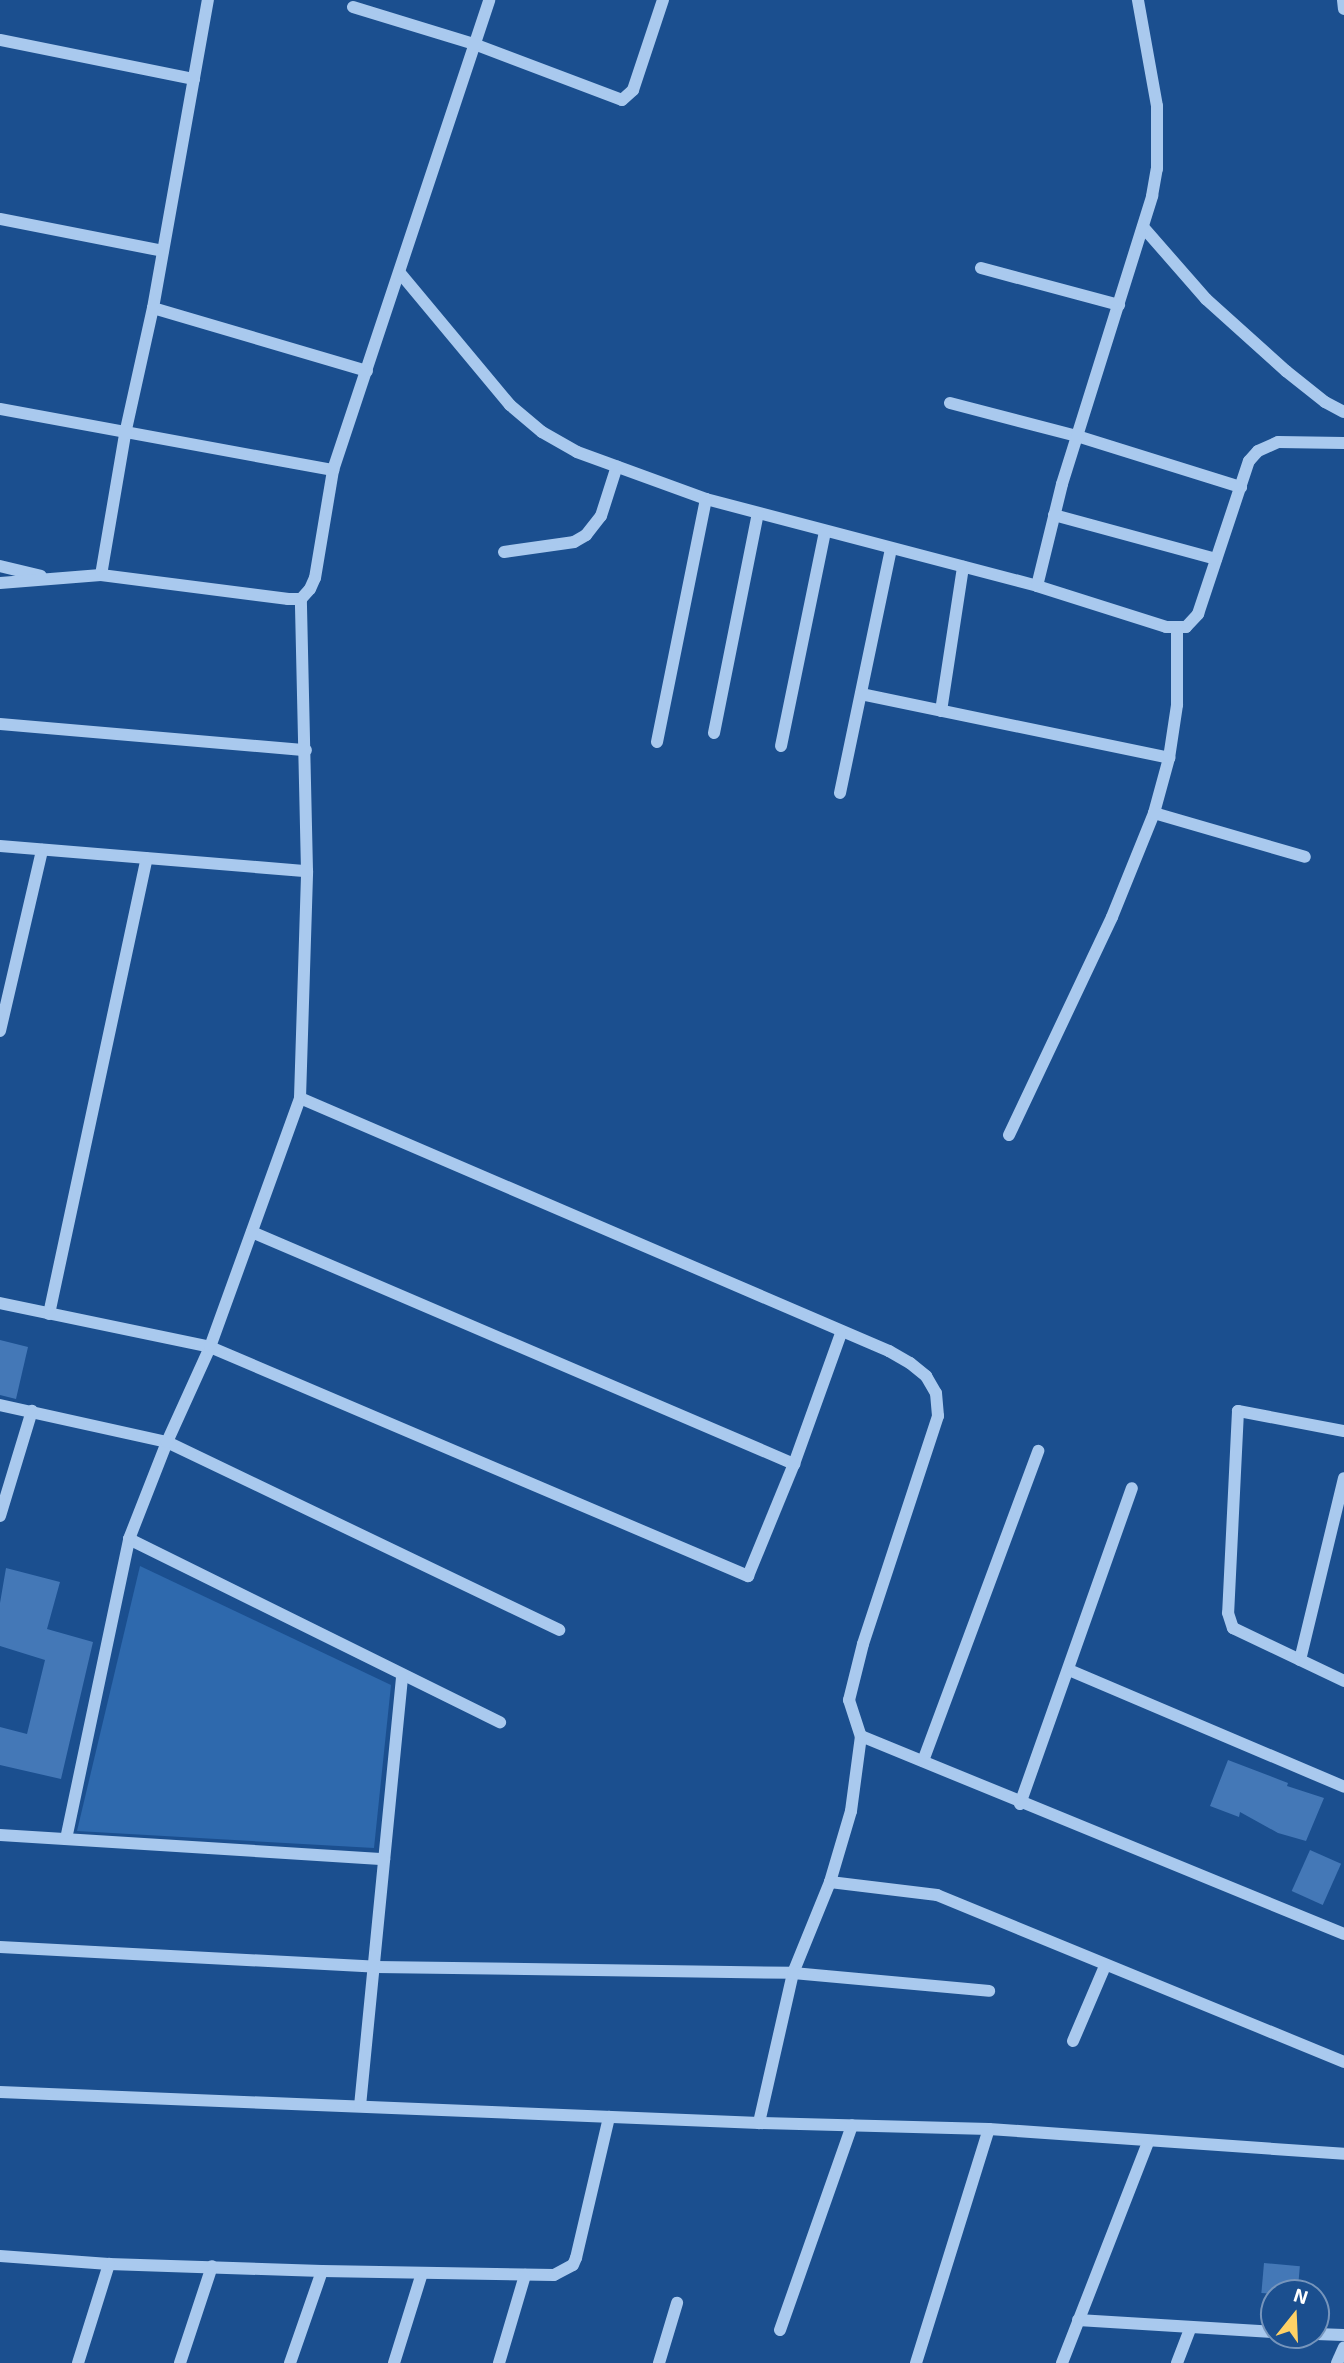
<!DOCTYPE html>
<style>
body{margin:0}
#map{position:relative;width:1344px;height:2363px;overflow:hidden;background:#1b4f8f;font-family:"Exo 2",sans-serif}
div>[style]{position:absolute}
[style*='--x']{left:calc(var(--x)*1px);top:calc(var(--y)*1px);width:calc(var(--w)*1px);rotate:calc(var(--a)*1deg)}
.green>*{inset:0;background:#2e69ad}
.building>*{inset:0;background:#4478b7;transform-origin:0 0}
.minor>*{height:12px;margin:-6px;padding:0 6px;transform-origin:6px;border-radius:6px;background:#a9c9ee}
span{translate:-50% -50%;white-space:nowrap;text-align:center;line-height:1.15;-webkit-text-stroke:5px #1b4f8f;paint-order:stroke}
.north{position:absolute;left:1260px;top:2279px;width:70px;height:70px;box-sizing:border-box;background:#1b4f8f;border:2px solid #7695bc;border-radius:50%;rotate:18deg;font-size:19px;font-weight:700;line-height:28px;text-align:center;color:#fff}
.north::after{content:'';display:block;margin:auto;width:24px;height:32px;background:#ffd166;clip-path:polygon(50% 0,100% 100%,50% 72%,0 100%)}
</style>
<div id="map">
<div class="green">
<i style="clip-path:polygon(140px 1566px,391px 1685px,374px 1848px,77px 1831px)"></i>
</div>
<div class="building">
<i style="clip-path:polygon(0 1340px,28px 1347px,16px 1399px,0 1395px)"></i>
<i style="clip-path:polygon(6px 1568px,60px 1582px,47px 1629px,93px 1642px,61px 1779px,0 1765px,0 1727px,27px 1734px,45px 1660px,0 1646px,0 1603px)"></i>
<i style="clip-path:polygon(1228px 1760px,1288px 1783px,1287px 1786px,1324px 1798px,1306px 1841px,1278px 1833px,1240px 1812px,1239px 1817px,1210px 1806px)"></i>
<i style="left:1310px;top:1850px;width:34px;height:45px;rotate:24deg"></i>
<i style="left:1264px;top:2263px;width:36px;height:30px;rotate:5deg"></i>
</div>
<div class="minor">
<i style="--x:1343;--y:0;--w:9;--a:84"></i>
<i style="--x:353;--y:7;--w:127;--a:17"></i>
<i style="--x:474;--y:44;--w:158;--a:20.7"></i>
<i style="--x:622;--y:100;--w:15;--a:-42"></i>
<i style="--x:633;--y:90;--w:95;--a:-71.6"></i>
<i style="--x:0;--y:40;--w:198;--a:11.4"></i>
<i style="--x:0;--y:219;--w:166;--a:11.1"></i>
<i style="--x:1143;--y:227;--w:96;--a:48.8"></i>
<i style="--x:1206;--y:299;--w:108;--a:42"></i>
<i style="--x:1286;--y:371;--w:50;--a:38.5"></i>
<i style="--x:1325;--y:402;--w:21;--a:28"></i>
<i style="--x:981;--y:268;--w:143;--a:15"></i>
<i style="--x:400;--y:273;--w:172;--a:50.2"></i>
<i style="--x:510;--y:405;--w:42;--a:40.2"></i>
<i style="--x:542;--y:432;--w:40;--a:29.7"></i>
<i style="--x:577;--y:452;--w:137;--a:20"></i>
<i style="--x:706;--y:499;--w:342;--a:14.7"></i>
<i style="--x:1037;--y:586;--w:135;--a:17.6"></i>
<i style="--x:1166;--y:627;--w:20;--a:0"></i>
<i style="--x:1186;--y:627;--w:18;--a:-47"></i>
<i style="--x:1198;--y:614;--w:161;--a:-71.6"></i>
<i style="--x:1249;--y:461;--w:13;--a:-48"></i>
<i style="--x:1258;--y:451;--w:22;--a:-24"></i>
<i style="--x:1278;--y:442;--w:66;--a:0.9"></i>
<i style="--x:153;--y:308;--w:223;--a:16.4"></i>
<i style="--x:950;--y:403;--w:131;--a:14.6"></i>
<i style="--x:1077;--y:436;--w:172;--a:17.3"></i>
<i style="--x:0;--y:409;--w:339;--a:10.4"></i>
<i style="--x:1054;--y:515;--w:168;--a:15.2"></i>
<i style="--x:504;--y:552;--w:71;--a:-8.1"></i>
<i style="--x:574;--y:542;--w:14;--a:-30"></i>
<i style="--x:586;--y:535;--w:24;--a:-52"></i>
<i style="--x:601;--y:516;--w:52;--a:-72.3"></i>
<i style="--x:0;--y:566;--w:42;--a:13.7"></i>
<i style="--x:101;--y:575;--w:143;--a:-80.3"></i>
<i style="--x:125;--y:434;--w:129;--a:-77.5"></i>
<i style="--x:153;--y:308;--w:313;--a:-79.9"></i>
<i style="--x:0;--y:583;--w:101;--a:-4.5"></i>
<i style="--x:101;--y:575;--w:189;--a:7.3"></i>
<i style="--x:288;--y:599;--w:13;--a:0"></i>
<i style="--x:301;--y:599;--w:13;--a:-48"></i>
<i style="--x:310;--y:589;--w:12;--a:-66"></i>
<i style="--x:315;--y:578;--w:109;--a:-80.5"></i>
<i style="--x:333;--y:470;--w:495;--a:-71.6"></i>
<i style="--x:1037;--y:586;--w:105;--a:-76.2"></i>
<i style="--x:1062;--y:484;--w:302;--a:-72.6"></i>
<i style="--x:1152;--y:196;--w:27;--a:-80"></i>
<i style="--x:1157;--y:169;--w:63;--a:-90"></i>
<i style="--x:1157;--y:106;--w:108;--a:-100.2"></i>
<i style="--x:861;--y:694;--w:315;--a:11.7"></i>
<i style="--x:941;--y:711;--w:146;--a:-81.3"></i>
<i style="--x:0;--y:724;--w:307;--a:4.9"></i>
<i style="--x:714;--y:733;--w:224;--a:-78.7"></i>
<i style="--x:657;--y:742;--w:248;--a:-78.6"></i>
<i style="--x:781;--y:746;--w:219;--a:-78.4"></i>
<i style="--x:840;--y:793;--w:250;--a:-78.2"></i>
<i style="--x:1154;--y:813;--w:157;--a:16.2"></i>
<i style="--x:0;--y:846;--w:308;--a:4.7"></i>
<i style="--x:0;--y:1031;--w:186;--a:-76.9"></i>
<i style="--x:300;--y:1098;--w:641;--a:23.25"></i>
<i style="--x:889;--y:1351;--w:24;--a:30"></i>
<i style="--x:910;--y:1363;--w:21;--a:39"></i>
<i style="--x:926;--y:1376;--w:20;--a:60"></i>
<i style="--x:936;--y:1393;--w:23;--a:85"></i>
<i style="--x:938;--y:1416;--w:240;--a:108.2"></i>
<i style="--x:863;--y:1644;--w:58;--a:104"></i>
<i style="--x:849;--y:1700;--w:38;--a:72"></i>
<i style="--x:861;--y:1736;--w:76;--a:97.6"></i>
<i style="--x:851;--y:1811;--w:74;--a:106.5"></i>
<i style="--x:830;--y:1882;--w:98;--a:112.1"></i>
<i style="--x:793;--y:1973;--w:154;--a:102.8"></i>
<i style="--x:1009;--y:1135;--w:241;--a:-64.7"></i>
<i style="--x:1112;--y:917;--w:112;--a:-68"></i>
<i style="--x:1154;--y:813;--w:57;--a:-74.7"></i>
<i style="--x:1169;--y:758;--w:54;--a:-81.4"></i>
<i style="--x:1177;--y:705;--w:76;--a:-90"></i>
<i style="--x:252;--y:1232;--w:590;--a:23.17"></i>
<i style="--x:0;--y:1303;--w:215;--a:11.8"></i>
<i style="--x:210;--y:1347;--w:585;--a:23.06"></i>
<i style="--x:748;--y:1576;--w:121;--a:-67.7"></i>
<i style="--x:794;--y:1464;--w:141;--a:-70.2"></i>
<i style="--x:49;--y:1314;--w:466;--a:-77.9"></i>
<i style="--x:0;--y:1405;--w:171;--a:12.5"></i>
<i style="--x:167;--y:1442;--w:435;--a:25.6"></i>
<i style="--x:1344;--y:1431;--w:108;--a:-169.3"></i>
<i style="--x:1238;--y:1411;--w:202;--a:92.8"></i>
<i style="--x:1228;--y:1613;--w:16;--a:72"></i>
<i style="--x:1233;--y:1628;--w:123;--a:25.5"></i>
<i style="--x:0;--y:1516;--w:110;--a:-73.1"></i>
<i style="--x:129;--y:1539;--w:414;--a:26.3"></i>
<i style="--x:1300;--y:1660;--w:187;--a:-76.4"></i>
<i style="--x:1069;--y:1670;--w:299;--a:23"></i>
<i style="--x:861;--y:1736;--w:522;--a:22.29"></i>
<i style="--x:923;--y:1761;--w:331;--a:-69.6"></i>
<i style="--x:1020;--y:1804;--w:335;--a:-70.5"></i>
<i style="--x:0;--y:1835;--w:385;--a:3.6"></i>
<i style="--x:66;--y:1839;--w:307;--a:-78.1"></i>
<i style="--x:129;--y:1539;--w:104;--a:-68.6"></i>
<i style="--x:167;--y:1442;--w:104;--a:-65.6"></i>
<i style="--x:210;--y:1347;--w:265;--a:-70.1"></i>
<i style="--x:300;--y:1098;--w:227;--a:-88.2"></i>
<i style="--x:307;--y:871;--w:272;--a:-91.3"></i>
<i style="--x:830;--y:1882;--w:108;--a:6.9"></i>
<i style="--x:937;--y:1895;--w:440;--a:22.3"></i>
<i style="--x:0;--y:1947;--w:377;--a:3"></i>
<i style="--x:376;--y:1967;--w:417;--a:0.8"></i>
<i style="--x:793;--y:1973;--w:197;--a:5.2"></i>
<i style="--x:1073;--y:2041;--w:82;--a:-66.9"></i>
<i style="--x:0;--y:2092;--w:760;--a:2.34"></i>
<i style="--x:759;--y:2123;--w:230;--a:1.5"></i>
<i style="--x:989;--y:2129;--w:356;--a:4"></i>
<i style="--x:360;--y:2106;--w:432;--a:-84.4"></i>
<i style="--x:0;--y:2256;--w:109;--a:4.2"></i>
<i style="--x:109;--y:2264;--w:213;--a:1.9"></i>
<i style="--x:322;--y:2271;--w:232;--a:1"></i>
<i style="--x:554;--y:2275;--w:21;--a:-28"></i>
<i style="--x:573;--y:2265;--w:8;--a:-67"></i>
<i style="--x:576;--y:2258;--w:145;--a:-76.8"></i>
<i style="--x:1078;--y:2320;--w:196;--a:3.5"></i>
<i style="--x:780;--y:2330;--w:217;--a:-70.6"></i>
<i style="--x:1316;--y:2334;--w:28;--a:2"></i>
<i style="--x:78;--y:2363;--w:104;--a:-72.6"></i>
<i style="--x:180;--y:2363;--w:102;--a:-71.7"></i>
<i style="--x:290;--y:2363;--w:97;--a:-70.8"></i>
<i style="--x:394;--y:2363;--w:94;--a:-72.7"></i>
<i style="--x:499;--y:2363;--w:92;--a:-73.5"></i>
<i style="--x:659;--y:2363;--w:63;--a:-73.3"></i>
<i style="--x:916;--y:2363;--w:245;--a:-72.7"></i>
<i style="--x:1062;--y:2363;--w:237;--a:-68.7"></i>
<i style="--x:1177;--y:2363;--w:36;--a:-69"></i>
<i style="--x:1337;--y:2363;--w:17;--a:-66"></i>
</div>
<div class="north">N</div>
</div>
